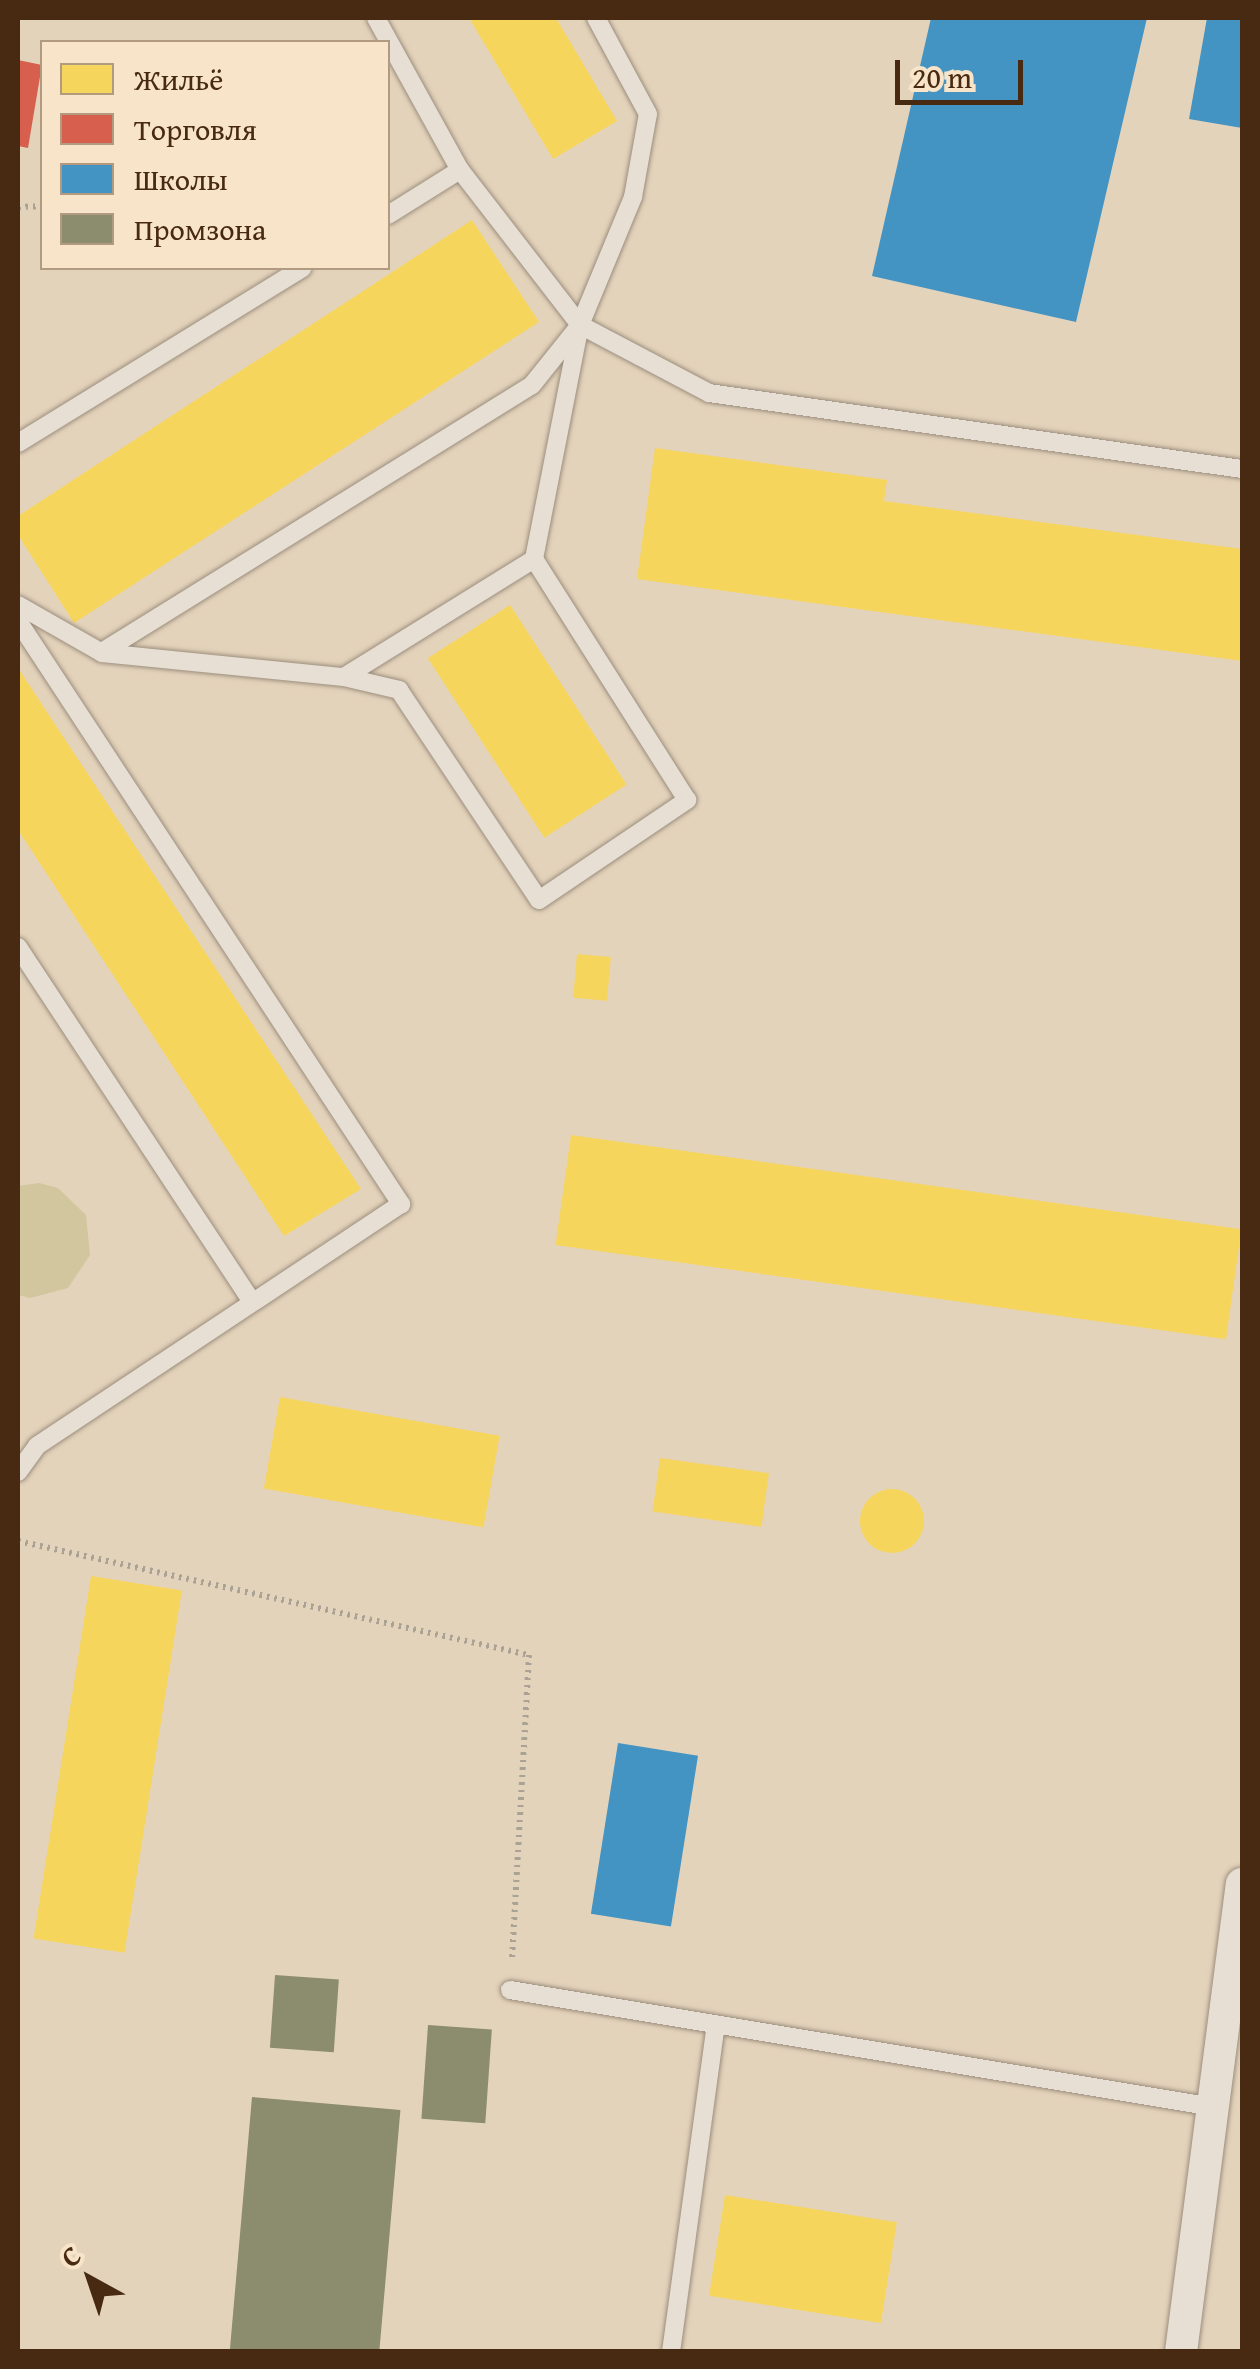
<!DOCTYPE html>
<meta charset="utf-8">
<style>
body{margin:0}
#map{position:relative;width:1260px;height:2369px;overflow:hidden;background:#e4d3bb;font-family:"Gentium Book Plus",serif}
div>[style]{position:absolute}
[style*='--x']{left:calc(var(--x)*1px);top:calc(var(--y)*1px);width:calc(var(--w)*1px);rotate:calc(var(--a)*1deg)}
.green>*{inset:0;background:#d1c69d}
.homes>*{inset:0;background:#f6d55c;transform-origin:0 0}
.round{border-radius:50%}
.shops>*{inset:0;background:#d6604d}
.schools>*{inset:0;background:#4393c3;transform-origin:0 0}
.industry>*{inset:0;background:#8c8c6e;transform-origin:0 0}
.path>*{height:6px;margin-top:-3px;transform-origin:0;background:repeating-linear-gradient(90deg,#aba296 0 2.5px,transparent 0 7.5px)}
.roads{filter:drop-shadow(0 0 2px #9b8e7d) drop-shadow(0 0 2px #9b8e7d)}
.service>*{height:18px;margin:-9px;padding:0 9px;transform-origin:9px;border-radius:9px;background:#e7dfd4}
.minor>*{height:32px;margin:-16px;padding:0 16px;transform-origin:16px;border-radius:16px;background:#e7dfd4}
span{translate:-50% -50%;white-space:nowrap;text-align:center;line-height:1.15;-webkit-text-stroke:10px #f8e4c8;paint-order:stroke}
.frame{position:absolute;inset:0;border:20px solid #472a11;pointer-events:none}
.legend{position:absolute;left:40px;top:40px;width:350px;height:230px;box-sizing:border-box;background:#f8e4c8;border:2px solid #b19a7f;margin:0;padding:12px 18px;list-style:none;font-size:30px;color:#472a11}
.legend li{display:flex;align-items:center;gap:20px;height:50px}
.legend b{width:50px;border:2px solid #b19a7f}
.north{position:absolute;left:40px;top:2229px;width:100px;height:100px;-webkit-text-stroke:8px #f8e4c8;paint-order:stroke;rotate:320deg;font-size:28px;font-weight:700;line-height:40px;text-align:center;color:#472a11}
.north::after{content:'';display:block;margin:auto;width:35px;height:45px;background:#472a11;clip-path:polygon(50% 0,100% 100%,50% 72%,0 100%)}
.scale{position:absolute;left:895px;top:60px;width:128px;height:45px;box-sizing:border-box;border:5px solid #472a11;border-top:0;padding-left:12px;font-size:30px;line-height:35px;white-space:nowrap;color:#472a11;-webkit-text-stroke:8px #f8e4c8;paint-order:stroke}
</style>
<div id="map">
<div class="green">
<i style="clip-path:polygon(39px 1183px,58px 1188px,86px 1215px,90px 1255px,68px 1288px,30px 1298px,18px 1295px,18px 1186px)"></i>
</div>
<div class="homes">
<i style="clip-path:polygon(469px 18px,556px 18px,617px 121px,553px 159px)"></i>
<i style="clip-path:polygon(472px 220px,539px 322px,74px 623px,18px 535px,18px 516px)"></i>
<i style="clip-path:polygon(655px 448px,887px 480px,884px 501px,1242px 549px,1242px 661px,637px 579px)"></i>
<i style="left:510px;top:605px;width:214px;height:98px;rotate:57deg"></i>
<i style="clip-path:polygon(18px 668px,361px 1189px,284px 1236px,18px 830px)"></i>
<i style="left:577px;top:954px;width:34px;height:44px;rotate:5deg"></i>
<i style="left:571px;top:1135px;width:677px;height:111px;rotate:8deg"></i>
<i style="left:280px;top:1397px;width:223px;height:93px;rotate:10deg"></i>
<i style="left:660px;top:1458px;width:110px;height:54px;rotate:8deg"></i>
<i class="round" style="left:860px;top:1489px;width:64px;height:64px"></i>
<i style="left:91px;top:1576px;width:92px;height:367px;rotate:9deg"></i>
<i style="left:725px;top:2195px;width:174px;height:102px;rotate:9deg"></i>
</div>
<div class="shops">
<i style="clip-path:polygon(18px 60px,42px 65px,28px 148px,18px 146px)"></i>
</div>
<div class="schools">
<i style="clip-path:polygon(931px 18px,1147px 18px,1076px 322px,872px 276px)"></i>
<i style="clip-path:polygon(1207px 18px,1242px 18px,1242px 128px,1189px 119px)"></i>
<i style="left:618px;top:1743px;width:81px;height:173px;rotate:9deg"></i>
</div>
<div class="industry">
<i style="left:275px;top:1975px;width:64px;height:73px;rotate:4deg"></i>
<i style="left:428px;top:2025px;width:64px;height:94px;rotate:4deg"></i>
<i style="left:252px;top:2097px;width:149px;height:256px;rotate:5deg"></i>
</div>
<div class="path">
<i style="--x:18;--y:207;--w:24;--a:-2"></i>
<i style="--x:18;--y:1541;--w:524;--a:12.58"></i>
<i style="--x:529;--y:1655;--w:305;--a:93.2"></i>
</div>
<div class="roads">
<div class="service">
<i style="--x:376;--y:18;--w:174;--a:61.1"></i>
<i style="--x:580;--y:325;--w:146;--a:27.8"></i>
<i style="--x:709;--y:393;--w:538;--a:8.12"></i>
<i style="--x:18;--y:443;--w:334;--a:-31.6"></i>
<i style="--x:18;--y:605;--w:97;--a:29.7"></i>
<i style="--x:102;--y:653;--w:243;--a:5.7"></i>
<i style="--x:344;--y:677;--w:57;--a:13.3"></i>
<i style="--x:399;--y:690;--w:252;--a:56.3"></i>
<i style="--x:539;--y:900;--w:179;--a:-34"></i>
<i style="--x:687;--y:800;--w:285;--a:-122.4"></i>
<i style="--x:534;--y:559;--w:238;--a:-78.9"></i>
<i style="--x:580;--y:325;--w:139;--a:-67.5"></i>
<i style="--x:633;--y:197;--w:84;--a:-79.8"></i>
<i style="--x:648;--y:114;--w:109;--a:-118.4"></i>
<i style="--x:18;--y:621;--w:698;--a:56.7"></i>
<i style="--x:401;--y:1204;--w:437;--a:146.4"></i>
<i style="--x:37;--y:1446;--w:32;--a:126"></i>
<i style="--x:102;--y:652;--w:506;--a:-31.84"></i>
<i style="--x:532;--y:385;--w:77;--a:-51.3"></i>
<i style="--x:580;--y:325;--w:196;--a:-127.7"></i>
<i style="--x:460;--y:170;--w:85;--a:148"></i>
<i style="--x:344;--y:677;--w:224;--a:-31.8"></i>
<i style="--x:18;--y:947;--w:425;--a:56.6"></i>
<i style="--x:510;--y:1990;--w:714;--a:9.44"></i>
<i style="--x:671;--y:2352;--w:330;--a:-82.2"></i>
</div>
<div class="minor">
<i style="--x:1181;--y:2352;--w:472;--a:-82.6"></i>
</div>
</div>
<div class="frame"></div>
<ul class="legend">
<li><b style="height:28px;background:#f6d55c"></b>Жильё</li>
<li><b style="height:28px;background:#d6604d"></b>Торговля</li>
<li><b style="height:28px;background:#4393c3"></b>Школы</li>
<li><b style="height:28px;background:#8c8c6e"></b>Промзона</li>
</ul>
<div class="north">С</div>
<div class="scale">20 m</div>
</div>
